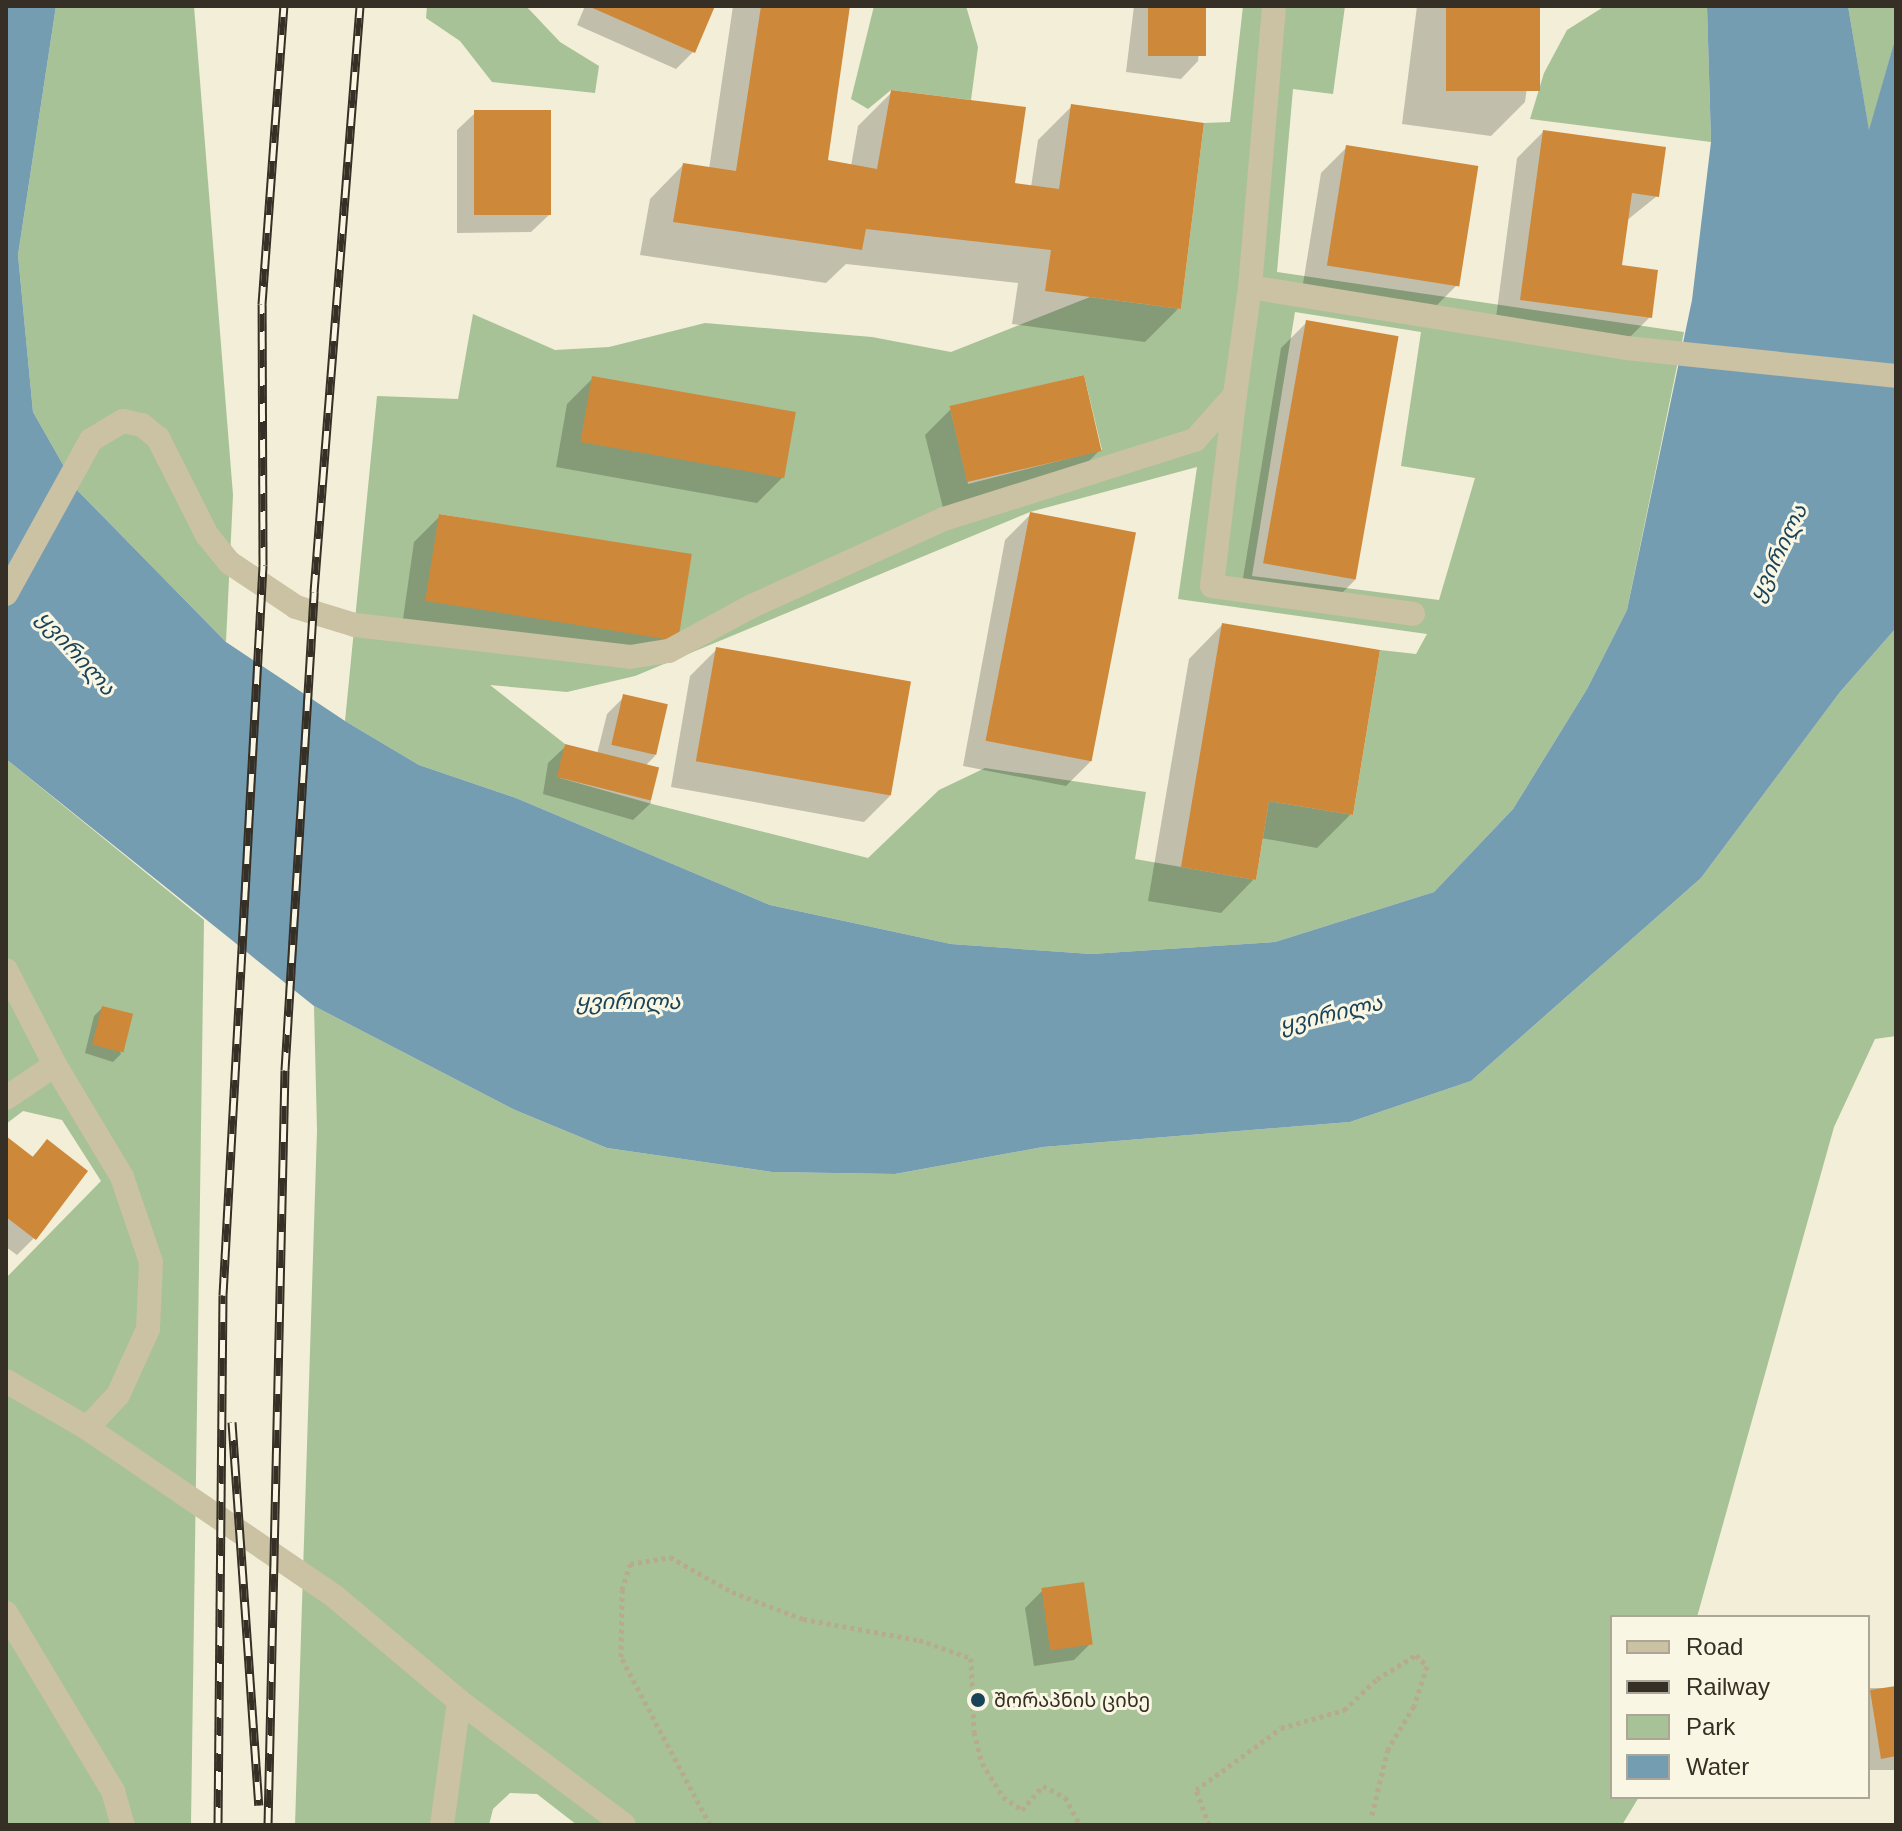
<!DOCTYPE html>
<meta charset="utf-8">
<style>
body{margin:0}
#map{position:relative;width:1902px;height:1831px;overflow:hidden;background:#f3eed7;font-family:Helvetica,"Noto Sans Georgian",sans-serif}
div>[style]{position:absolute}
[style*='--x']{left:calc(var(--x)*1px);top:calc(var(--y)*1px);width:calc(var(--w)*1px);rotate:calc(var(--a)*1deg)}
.green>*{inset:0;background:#a7c297}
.water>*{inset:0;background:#759db1}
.shadow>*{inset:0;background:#0003;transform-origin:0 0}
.building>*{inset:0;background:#ce883a;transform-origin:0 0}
.path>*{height:5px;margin-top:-2.5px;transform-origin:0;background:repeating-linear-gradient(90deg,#b7ab8d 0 4px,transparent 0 8px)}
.minor>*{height:24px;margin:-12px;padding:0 12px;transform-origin:12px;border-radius:12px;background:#cbc1a3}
.rail>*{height:9px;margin-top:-4.5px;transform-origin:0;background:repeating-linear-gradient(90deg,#faf6e4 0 18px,#362f25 0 36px);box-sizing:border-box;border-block:2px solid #362f25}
.dots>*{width:22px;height:22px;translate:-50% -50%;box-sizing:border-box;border:4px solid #faf6e4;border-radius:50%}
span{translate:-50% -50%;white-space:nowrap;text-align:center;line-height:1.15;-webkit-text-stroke:6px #faf6e4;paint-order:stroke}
.poi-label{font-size:20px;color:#362f25}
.left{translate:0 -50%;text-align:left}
.water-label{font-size:22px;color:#194359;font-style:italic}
.frame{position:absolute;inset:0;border:8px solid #362f25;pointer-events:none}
.legend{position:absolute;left:1610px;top:1615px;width:260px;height:184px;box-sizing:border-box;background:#faf6e4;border:2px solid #aca698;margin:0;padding:10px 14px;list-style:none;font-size:24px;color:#362f25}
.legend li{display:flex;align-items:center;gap:16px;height:40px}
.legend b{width:40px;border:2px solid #aca698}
</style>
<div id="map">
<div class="green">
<i style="clip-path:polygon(56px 6px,194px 6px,233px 495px,226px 642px,78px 491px,33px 412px,18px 255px)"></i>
<i style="clip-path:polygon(427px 6px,526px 6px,560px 42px,599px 66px,595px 93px,492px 82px,460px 41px,426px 18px)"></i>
<i style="clip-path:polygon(874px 6px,966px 6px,978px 47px,971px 100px,891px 90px,868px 109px,851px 99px)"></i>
<i style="clip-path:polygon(evenodd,1243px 6px,1345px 6px,1333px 94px,1293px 89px,1277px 272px,1684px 332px,1627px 610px,1587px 689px,1513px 809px,1434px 892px,1275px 942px,1091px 954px,951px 944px,770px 905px,516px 798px,419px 765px,345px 721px,377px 396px,458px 399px,473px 314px,555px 350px,609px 347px,705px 323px,872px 337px,951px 352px,1090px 297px,1181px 309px,1204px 123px,1230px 122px,1243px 6px,1295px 312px,1421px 332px,1401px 466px,1475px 478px,1439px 600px,1252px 576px,1295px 312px,1243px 6px,1084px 375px,1102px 450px,968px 484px,950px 407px,1084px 375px,1243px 6px,1197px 467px,1178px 599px,1427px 634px,1416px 654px,1380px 650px,1353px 815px,1269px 801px,1256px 880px,1135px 859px,1146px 792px,985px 768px,939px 790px,868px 858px,652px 804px,560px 778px,565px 744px,490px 685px,567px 692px,635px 676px,1030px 512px,1197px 467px,1243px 6px,439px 514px,691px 556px,677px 640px,439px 514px)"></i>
<i style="clip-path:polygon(1605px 6px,1707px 6px,1711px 142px,1530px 119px,1544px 73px,1567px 30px)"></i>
<i style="clip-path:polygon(1848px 6px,1896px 6px,1896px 36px,1869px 132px)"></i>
<i style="clip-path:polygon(1896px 628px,1896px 1036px,1875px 1039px,1834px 1127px,1697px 1617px,1612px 1617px,1612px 1797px,1639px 1797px,1622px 1825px,577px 1825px,537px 1794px,510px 1793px,493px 1809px,489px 1825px,295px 1825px,317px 1130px,314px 1006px,515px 1110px,607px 1148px,772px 1172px,895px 1174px,1043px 1147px,1350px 1122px,1471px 1081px,1701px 878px,1840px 692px)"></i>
<i style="clip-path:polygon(6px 759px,204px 920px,191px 1825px,6px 1825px,6px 1278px,101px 1181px,62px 1120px,23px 1111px,6px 1124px)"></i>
</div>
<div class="water">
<i style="clip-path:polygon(6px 6px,56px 6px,18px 255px,33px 412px,78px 491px,226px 642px,345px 721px,419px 765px,516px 798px,770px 905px,951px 944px,1091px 954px,1275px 942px,1434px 892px,1513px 809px,1587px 689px,1627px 610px,1692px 300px,1711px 142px,1707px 6px,1848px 6px,1869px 130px,1896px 36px,1896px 628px,1840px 692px,1701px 878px,1471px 1081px,1350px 1122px,1043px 1147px,895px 1174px,772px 1172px,607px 1148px,515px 1110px,314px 1006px,6px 759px)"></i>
</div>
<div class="shadow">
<i style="clip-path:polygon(585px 6px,712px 6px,693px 52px,676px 69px,577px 25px)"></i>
<i style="clip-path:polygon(733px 6px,848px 6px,826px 162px,851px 166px,858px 126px,892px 92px,1013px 185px,1031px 187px,1038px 140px,1072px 106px,1179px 308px,1145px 342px,1012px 324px,1018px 283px,846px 264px,826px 283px,640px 255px,650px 199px,683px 165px,709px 169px)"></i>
<i style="clip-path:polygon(1134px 6px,1204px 6px,1198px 61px,1181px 79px,1126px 72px)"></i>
<i style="clip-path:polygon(1417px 6px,1538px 6px,1525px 102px,1491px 136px,1402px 124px)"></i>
<i style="clip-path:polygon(475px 113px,549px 215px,531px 232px,457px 233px,457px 130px)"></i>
<i style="clip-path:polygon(1543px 132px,1657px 196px,1626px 221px,1620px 267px,1650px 317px,1624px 343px,1495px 325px,1517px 158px)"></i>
<i style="clip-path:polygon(1347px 147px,1456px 286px,1430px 312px,1302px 290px,1321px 173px)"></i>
<i style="clip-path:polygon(1307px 322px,1355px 580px,1329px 606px,1241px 590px,1281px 348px)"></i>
<i style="clip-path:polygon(593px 378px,783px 477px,757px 503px,556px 467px,567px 404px)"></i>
<i style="clip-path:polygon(951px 409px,1100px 450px,1074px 476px,943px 508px,925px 435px)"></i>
<i style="clip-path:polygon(1031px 514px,1092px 760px,1066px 786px,963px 766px,1005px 540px)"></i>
<i style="clip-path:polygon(440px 516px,676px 639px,650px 665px,402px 626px,414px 542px)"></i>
<i style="clip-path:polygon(1222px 625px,1351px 814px,1317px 848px,1261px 838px,1254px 879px,1221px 913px,1148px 901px,1189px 659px)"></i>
<i style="clip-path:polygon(716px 650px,890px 796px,864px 822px,671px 787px,690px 676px)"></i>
<i style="clip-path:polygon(624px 697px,655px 756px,644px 767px,651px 803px,633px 820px,543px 794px,548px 763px,566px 746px,597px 754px,607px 714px)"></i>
<i style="clip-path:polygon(102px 1008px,121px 1054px,113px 1062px,85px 1053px,94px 1016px)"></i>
<i style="clip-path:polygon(6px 1139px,31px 1158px,47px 1141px,34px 1238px,17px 1255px,6px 1247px)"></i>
<i style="clip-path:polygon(1043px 1590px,1091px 1643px,1074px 1660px,1034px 1666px,1025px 1608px)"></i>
<i style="left:1896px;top:1688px;width:82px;height:29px;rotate:90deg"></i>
</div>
<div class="building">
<i style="clip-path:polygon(588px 6px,715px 6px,695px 53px)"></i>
<i style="clip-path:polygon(761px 6px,850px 6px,828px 160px,877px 169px,891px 90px,1026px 107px,1015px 183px,1059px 189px,1071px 104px,1204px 123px,1181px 309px,1045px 291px,1051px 250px,866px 229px,862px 250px,673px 222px,683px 163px,736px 171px)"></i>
<i style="left:1148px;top:6px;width:58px;height:50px"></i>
<i style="left:1446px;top:6px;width:94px;height:85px"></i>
<i style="left:551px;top:110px;width:105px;height:77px;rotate:90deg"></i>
<i style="clip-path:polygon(1543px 130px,1666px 147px,1659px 197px,1632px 193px,1622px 265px,1658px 270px,1652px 318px,1520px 300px)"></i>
<i style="left:1346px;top:145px;width:134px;height:122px;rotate:9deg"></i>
<i style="left:1306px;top:320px;width:94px;height:247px;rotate:10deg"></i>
<i style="left:1084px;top:375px;width:78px;height:138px;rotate:77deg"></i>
<i style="left:592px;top:376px;width:207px;height:67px;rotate:10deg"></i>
<i style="left:1030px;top:512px;width:108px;height:233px;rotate:11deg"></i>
<i style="left:439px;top:514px;width:256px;height:88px;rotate:9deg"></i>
<i style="clip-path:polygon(1222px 623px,1380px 650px,1353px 815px,1269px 801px,1256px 880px,1181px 867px)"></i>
<i style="left:716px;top:647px;width:198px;height:116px;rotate:10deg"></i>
<i style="left:623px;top:694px;width:46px;height:52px;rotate:13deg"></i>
<i style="left:565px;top:744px;width:97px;height:34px;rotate:14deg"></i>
<i style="left:102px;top:1006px;width:32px;height:40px;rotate:14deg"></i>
<i style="clip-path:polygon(6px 1136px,33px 1157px,47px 1139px,88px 1171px,36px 1240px,6px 1217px)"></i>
<i style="left:1084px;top:1582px;width:63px;height:43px;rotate:82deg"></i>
<i style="clip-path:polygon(1896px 1686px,1896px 1756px,1881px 1759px,1870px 1690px)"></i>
</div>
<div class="path">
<i style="--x:710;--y:1825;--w:190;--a:-117.9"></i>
<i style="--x:621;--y:1657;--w:67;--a:-89.1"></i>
<i style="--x:622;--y:1590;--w:27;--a:-73"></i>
<i style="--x:630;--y:1564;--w:41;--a:-9.9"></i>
<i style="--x:670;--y:1557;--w:71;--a:29.4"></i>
<i style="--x:732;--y:1592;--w:76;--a:20.8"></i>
<i style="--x:803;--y:1619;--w:118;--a:10.3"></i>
<i style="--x:919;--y:1640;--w:55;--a:19.1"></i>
<i style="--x:971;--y:1658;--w:74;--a:87.7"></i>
<i style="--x:974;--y:1732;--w:32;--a:76"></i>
<i style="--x:982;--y:1763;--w:40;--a:58"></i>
<i style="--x:1003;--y:1797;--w:23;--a:34"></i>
<i style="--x:1022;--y:1810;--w:32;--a:-49"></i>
<i style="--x:1043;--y:1786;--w:25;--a:27"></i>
<i style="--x:1065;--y:1797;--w:32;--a:62"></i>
<i style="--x:1209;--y:1825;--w:37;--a:-110"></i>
<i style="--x:1196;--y:1790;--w:105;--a:-36.1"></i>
<i style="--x:1281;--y:1728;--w:66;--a:-15.9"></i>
<i style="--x:1344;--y:1710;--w:45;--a:-43.2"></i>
<i style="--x:1377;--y:1679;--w:46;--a:-31.6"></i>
<i style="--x:1416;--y:1655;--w:16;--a:45"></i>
<i style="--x:1427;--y:1666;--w:42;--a:108"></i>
<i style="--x:1414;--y:1706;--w:50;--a:121.2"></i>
<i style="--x:1388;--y:1749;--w:72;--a:103.7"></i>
</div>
<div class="minor">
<i style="--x:1250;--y:287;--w:381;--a:9.2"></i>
<i style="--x:1626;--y:348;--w:271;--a:5.9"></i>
<i style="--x:1235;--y:395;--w:192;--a:96.9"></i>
<i style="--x:1212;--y:586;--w:203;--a:7.9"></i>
<i style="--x:6;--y:594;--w:176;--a:-61.1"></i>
<i style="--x:91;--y:440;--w:37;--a:-31"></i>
<i style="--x:123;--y:421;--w:19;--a:12"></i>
<i style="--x:142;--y:425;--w:21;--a:39"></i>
<i style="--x:158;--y:438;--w:109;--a:63.2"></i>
<i style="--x:207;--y:535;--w:36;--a:51"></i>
<i style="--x:230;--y:563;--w:79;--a:33.7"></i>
<i style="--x:296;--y:607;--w:62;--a:17"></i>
<i style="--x:355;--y:625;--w:277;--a:6.6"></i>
<i style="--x:630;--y:657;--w:39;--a:-9"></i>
<i style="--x:669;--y:651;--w:94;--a:-28.5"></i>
<i style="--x:752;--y:606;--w:211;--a:-24.4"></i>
<i style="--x:944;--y:519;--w:263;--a:-17.5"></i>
<i style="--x:1195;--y:440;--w:60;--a:-48.4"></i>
<i style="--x:1235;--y:395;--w:109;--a:-82.1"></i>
<i style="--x:1250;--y:287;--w:282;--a:-85.1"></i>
<i style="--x:6;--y:970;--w:107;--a:62.7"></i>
<i style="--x:55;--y:1065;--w:131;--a:59.1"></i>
<i style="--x:122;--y:1177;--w:90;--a:71.2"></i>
<i style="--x:151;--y:1262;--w:67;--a:92.6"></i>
<i style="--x:148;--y:1329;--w:72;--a:114.4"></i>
<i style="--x:118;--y:1395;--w:45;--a:133.2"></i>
<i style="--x:6;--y:1098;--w:59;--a:-34"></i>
<i style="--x:6;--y:1381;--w:94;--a:30.1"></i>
<i style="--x:87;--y:1428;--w:299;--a:34.2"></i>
<i style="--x:334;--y:1596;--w:163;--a:40"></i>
<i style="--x:459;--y:1701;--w:206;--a:36.9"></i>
<i style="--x:6;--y:1613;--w:208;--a:59"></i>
<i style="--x:113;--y:1791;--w:35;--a:74"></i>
<i style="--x:442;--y:1825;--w:125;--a:-82.2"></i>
</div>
<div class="rail">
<i style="--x:232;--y:1422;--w:384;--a:86"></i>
<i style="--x:218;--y:1825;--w:530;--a:-89.46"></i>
<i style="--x:223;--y:1295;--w:731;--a:-86.86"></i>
<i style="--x:263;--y:565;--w:261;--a:-90.2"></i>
<i style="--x:262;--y:304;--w:299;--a:-85.8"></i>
<i style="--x:268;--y:1825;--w:755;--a:-88.71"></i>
<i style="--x:285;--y:1070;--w:479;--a:-86.5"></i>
<i style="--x:314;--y:592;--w:588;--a:-85.51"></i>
</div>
<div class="dots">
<i style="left:978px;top:1700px;background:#194359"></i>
</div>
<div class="poi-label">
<span class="left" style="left:994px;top:1700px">შორაპნის ციხე</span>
</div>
<div class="water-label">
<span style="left:1778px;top:553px;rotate:-64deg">ყვირილა</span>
<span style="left:76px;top:653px;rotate:48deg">ყვირილა</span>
<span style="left:628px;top:1002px">ყვირილა</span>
<span style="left:1331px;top:1014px;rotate:-13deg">ყვირილა</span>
</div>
<div class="frame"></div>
<ul class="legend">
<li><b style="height:10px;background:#cbc1a3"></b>Road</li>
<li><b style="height:10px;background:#362f25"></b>Railway</li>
<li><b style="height:22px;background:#a7c297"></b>Park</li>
<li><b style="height:22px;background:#759db1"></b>Water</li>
</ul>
</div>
